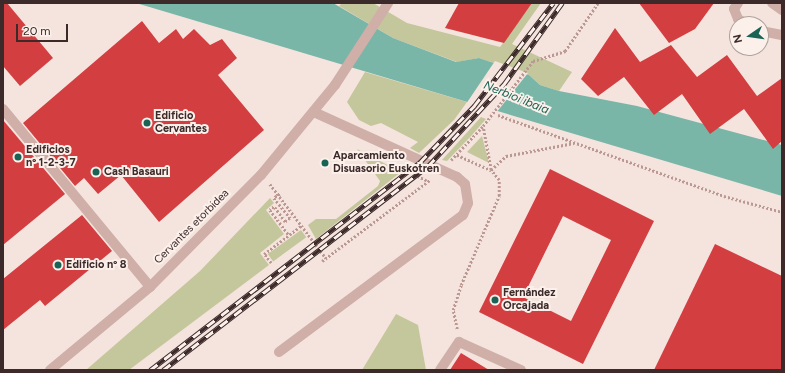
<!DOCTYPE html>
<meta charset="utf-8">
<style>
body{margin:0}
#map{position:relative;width:785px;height:373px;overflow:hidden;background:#f5e4de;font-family:Figtree,sans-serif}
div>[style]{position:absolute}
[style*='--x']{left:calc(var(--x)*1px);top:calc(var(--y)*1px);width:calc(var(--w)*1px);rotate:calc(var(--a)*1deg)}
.green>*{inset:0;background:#c4c79b;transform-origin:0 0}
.water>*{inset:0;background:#79b6a8}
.pier>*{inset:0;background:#f5e4de}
.building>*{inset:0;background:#d33e41}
.path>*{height:2.5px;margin-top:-1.25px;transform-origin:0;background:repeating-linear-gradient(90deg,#bb9992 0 2px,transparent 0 4px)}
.minor>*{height:10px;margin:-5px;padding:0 5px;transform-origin:5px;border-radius:5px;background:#cfafa8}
.rail>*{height:4.5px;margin-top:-2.25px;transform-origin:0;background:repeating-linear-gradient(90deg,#fcf0eb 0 9px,#3b2a29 0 18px);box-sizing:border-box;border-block:1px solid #3b2a29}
.dots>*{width:11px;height:11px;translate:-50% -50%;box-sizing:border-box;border:2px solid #fcf0eb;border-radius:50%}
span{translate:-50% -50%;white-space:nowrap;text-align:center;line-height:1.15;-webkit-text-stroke:4px #fcf0eb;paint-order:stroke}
.poi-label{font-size:11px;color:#3b2a29;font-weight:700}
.left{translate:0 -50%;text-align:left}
.street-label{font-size:11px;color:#3b2a29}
.water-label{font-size:12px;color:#196254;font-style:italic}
.frame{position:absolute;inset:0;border:4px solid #3b2a29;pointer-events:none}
.north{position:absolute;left:729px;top:16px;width:40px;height:40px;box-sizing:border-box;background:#fcf0eb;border:1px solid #afa19d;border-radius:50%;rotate:257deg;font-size:11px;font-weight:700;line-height:16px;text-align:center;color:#3b2a29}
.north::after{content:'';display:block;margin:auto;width:14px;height:18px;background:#196254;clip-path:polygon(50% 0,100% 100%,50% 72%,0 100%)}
.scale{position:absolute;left:16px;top:24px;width:52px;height:18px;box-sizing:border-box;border:2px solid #3b2a29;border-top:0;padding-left:5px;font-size:12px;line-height:14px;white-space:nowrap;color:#3b2a29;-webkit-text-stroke:3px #fcf0eb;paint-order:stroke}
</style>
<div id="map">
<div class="green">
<i style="clip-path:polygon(342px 3px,373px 3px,407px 23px,500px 47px,532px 3px,541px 3px,512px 44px,572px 72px,559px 91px,540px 85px,529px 75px,479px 58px,457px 62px,393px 38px,339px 6px)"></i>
<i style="clip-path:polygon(365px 72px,467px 102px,454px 120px,419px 153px,410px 148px,418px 142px,381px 123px,371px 126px,359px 120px,347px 102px)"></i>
<i style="clip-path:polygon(481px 117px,486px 119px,472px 135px,447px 161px,442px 160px)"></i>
<i style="clip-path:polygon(482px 136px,489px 163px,467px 152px)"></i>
<i style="clip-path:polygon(357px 149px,401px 172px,316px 239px,308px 225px,316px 219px,336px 219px,378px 186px,380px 181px)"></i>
<i style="clip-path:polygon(270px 198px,274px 203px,266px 210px,284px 234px,260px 253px,269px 265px,129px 370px,86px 370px,200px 271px)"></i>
<i style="left:301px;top:230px;width:9px;height:41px;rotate:54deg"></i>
<i style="clip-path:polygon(396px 314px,418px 325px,426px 370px,362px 370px)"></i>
</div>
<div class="water">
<i style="clip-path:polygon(136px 3px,333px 3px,393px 38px,456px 62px,479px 58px,529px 75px,540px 85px,559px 91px,637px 106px,782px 145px,782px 196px)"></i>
</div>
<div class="pier">
<i style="clip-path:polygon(495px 61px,528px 73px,496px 113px,466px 104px)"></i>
</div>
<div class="building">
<i style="clip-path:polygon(3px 3px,7px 3px,53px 58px,20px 86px,3px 66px)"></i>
<i style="clip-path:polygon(459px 3px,532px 3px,504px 43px,445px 28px)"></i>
<i style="clip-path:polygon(639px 3px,714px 3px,695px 29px,669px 43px)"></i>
<i style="clip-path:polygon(142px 21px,159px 43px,176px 29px,183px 39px,194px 29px,210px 45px,222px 39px,237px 58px,218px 75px,264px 130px,159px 222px,121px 175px,98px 194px,84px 178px,75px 186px,23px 123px)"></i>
<i style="clip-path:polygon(615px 28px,640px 62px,671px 45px,697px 77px,727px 55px,757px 96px,782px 78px,782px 141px,773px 149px,744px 109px,710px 134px,682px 94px,654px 115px,624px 77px,598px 96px,581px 79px)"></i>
<i style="clip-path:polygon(3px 120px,65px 194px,3px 245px)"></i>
<i style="clip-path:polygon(evenodd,550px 169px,654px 221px,583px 364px,479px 312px,550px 169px,563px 216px,611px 240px,571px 321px,523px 297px,563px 216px)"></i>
<i style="clip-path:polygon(82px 215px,112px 251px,45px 306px,40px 300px,3px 330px,3px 279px)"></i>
<i style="clip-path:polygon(715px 244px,782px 276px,782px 370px,654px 370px)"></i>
<i style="clip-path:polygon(461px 353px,489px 370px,450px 370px)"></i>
</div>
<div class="path">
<i style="--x:498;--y:115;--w:240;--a:19.7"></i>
<i style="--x:724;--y:196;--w:60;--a:15.4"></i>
<i style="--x:483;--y:126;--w:82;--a:-52.4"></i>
<i style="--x:533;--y:61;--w:34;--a:-17"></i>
<i style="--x:565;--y:51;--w:58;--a:-55.5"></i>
<i style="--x:457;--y:155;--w:37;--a:24"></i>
<i style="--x:491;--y:170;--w:44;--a:-100.5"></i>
<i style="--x:451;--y:160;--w:47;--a:-46.7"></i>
<i style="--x:414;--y:174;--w:16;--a:27"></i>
<i style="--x:270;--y:184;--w:93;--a:52.9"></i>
<i style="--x:280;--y:194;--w:7;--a:146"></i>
<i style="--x:274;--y:198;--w:26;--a:51"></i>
<i style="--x:290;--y:218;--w:6;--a:141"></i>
<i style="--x:285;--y:222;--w:19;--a:-126"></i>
<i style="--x:274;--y:207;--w:5;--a:143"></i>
<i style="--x:270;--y:210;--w:31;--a:53"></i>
<i style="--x:322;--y:261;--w:135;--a:-36.9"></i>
<i style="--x:271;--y:263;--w:11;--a:-128"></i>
<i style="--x:264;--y:254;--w:48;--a:-37.3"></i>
<i style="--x:457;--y:329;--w:19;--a:-102"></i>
<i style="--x:453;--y:310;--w:26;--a:-72"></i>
<i style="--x:461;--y:285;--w:97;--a:-66.9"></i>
<i style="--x:499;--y:196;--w:16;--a:-90"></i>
<i style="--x:499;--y:180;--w:13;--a:-129"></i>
<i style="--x:491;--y:170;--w:21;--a:-43"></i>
<i style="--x:506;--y:156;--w:69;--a:-10.8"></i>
</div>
<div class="minor">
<i style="--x:738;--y:3;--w:7;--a:124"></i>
<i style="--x:734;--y:9;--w:11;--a:68"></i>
<i style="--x:738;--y:19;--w:10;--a:29"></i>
<i style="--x:772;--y:3;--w:12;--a:35"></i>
<i style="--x:761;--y:31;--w:21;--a:11"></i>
<i style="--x:3;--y:109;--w:231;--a:50.4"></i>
<i style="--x:279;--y:352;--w:229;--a:-36.7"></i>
<i style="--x:463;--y:215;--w:13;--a:-67"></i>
<i style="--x:468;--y:203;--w:19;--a:-99"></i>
<i style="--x:465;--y:184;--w:11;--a:-139"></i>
<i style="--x:457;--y:177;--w:157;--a:-155.6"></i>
<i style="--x:50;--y:370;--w:130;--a:-39.7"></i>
<i style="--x:150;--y:287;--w:158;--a:-45.3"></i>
<i style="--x:261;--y:175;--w:117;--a:-50.6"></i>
<i style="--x:335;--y:85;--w:98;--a:-57.1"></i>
<i style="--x:440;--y:370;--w:34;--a:-56"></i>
<i style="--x:459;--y:342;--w:68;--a:24.3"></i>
</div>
<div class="rail">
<i style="--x:150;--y:370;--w:341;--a:-37.6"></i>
<i style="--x:420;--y:162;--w:78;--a:-46"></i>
<i style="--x:474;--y:106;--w:130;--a:-52.5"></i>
<i style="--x:163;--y:370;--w:334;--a:-37.6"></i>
<i style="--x:428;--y:166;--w:112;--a:-47.2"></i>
<i style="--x:504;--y:84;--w:100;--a:-54.4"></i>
</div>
<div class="dots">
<i style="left:147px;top:123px;background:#196254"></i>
<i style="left:18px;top:157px;background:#196254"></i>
<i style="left:325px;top:163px;background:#196254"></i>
<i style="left:96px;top:172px;background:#196254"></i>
<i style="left:58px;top:265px;background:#196254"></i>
<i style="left:495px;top:300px;background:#196254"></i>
</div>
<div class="poi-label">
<span class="left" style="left:155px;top:123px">Edificio<br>Cervantes</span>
<span class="left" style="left:26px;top:157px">Edificios<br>nº 1-2-3-7</span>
<span class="left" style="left:333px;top:163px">Aparcamiento<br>Disuasorio Euskotren</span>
<span class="left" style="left:104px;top:172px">Cash Basauri</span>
<span class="left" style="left:66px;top:265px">Edificio nº 8</span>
<span class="left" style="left:503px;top:300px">Fernández<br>Orcajada</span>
</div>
<div class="street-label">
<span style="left:192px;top:227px;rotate:-45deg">Cervantes etorbidea</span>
</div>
<div class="water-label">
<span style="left:516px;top:98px;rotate:22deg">Nerbioi ibaia</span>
</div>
<div class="frame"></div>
<div class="north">N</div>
<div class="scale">20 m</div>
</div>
